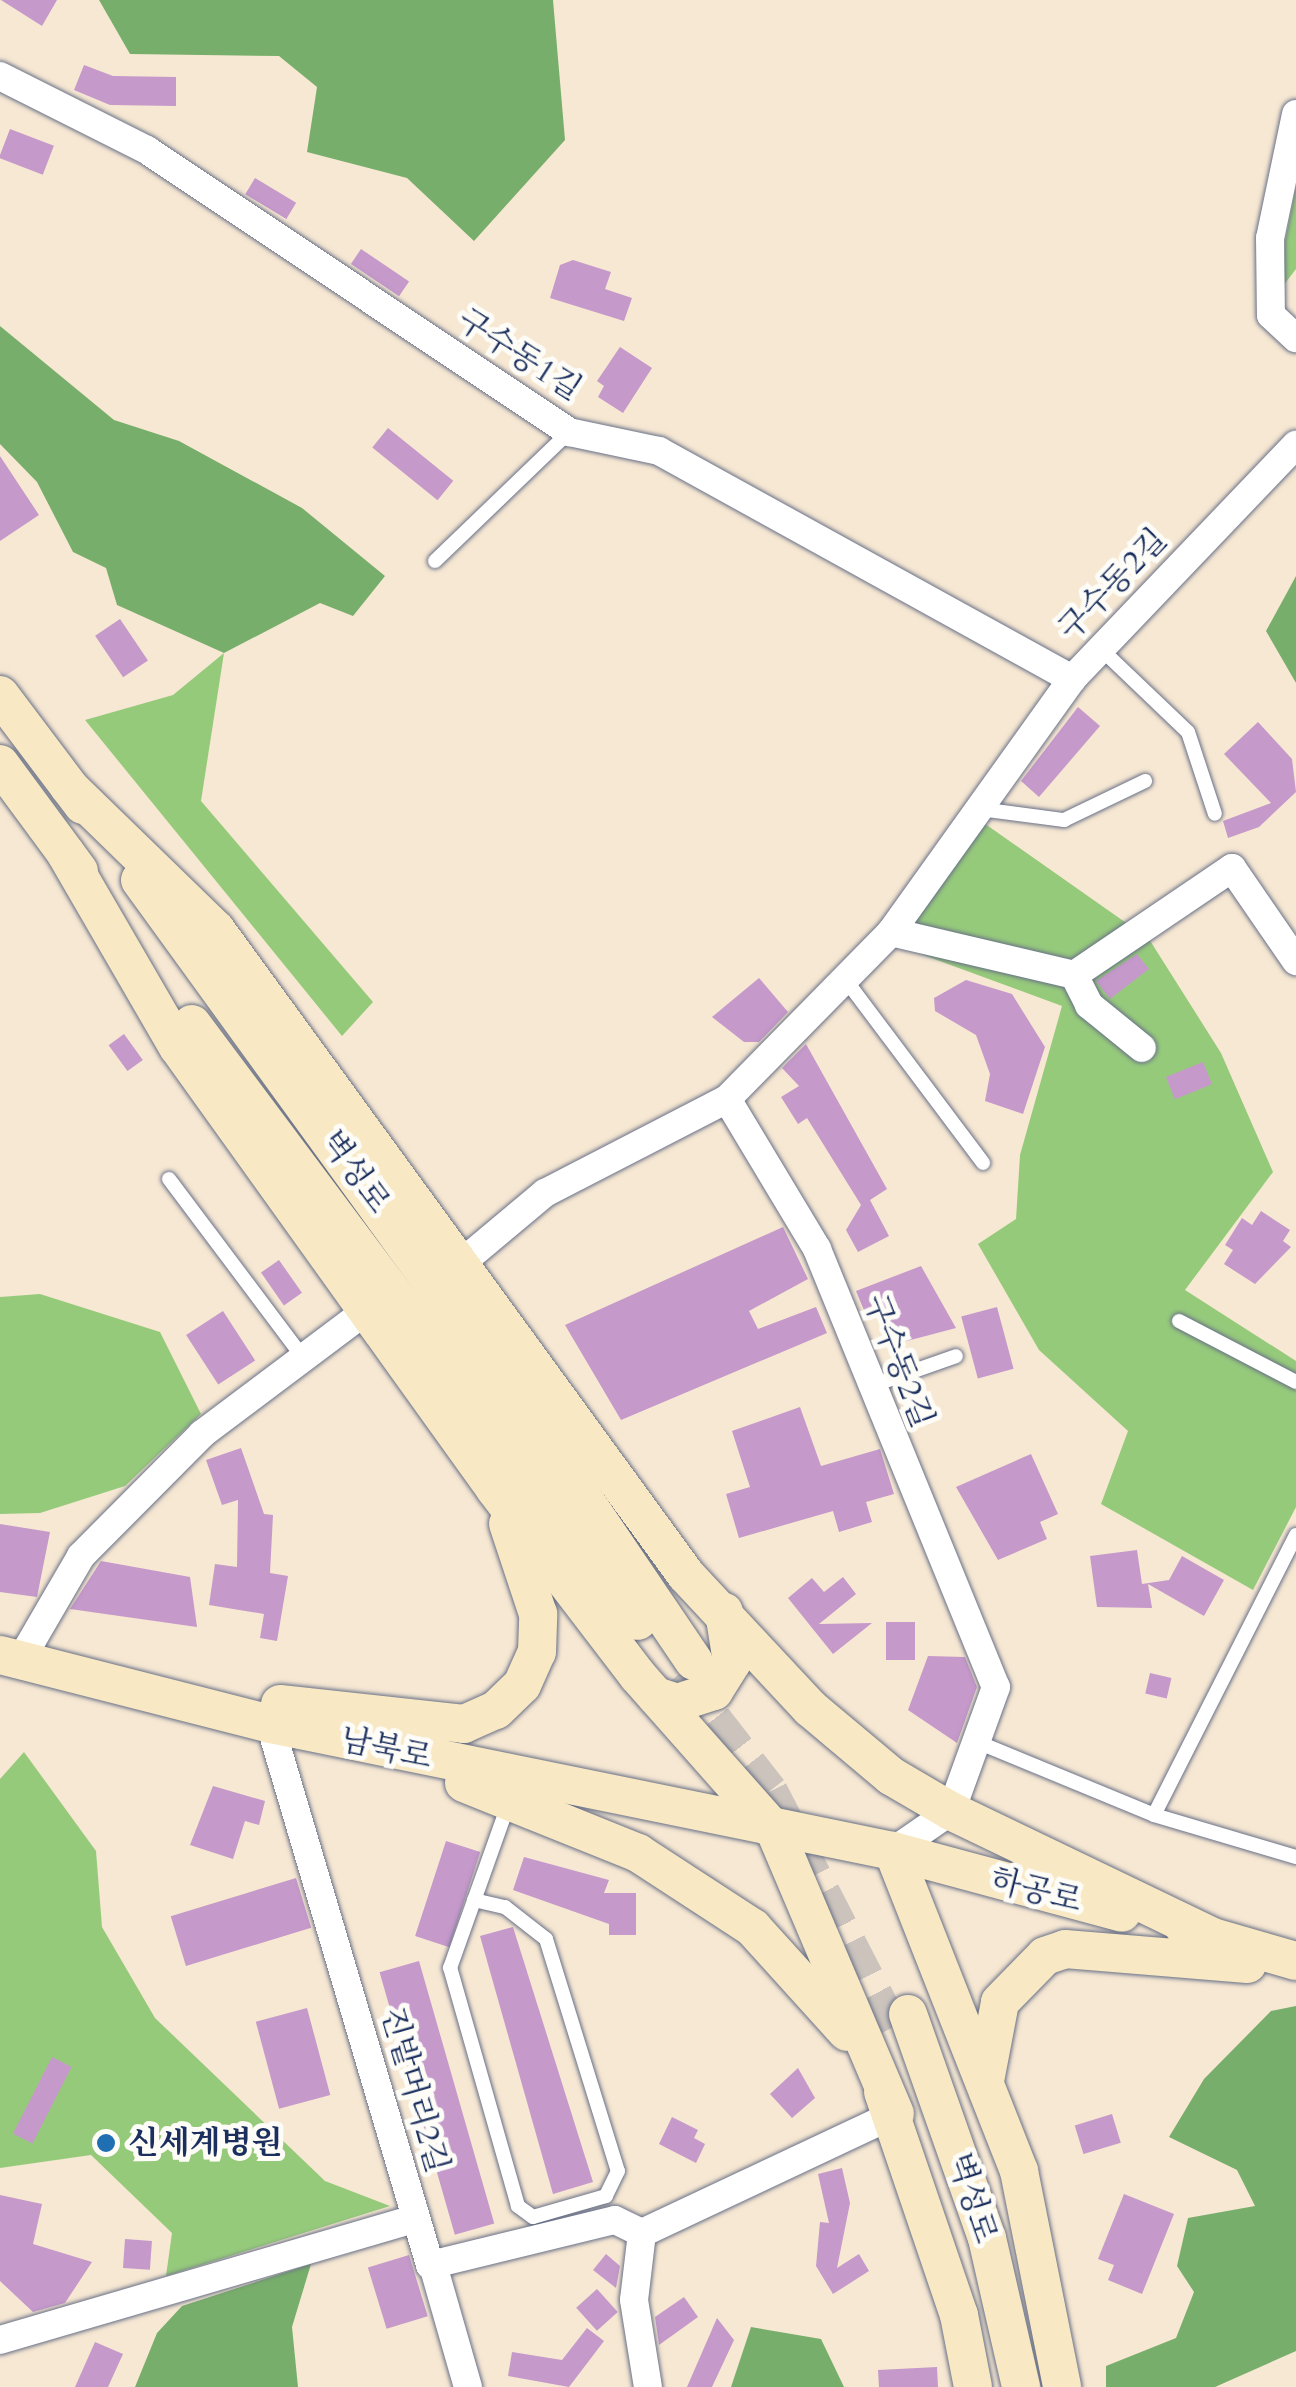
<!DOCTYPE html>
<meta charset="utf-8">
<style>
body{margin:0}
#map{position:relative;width:1296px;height:2387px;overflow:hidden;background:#f7e8d3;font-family:Cardo,"Noto Serif KR",serif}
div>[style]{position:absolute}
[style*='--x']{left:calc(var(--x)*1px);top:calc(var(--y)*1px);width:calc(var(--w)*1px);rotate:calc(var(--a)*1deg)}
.green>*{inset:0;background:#96ca7b}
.forest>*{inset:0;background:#78ae6b}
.building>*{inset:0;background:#c599ca;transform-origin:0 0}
.secondary-tunnel>*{height:38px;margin-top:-19px;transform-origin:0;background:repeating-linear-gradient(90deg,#cbc3bc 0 38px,transparent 0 57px)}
.roads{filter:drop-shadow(0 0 2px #687087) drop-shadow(0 0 2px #687087)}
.lane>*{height:14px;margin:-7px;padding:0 7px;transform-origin:7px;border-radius:7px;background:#fff}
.street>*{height:28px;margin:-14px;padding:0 14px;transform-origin:14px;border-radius:14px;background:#fff}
.secondary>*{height:38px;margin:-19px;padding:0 19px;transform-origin:19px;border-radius:19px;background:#f8e8c3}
.dots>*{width:28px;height:28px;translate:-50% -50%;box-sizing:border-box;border:5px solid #fdfcf7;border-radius:50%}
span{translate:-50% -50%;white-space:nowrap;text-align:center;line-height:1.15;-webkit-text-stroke:10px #fdfcf7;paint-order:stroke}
.street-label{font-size:32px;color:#1b2f5e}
.poi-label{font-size:32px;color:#1b2f5e;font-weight:700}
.left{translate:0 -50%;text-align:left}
</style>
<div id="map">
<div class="green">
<i style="clip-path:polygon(1296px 187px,1296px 269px,1283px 286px,1285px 242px)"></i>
<i style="clip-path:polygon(224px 653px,201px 801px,373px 1002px,342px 1036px,85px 720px,173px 695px)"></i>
<i style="clip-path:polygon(981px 821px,1149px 939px,1221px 1053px,1273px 1172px,1185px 1290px,1296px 1361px,1296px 1507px,1253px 1590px,1101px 1504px,1128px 1431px,1039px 1350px,978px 1244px,1016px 1219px,1020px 1155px,1062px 1006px,896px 945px)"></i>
<i style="clip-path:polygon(40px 1294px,160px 1332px,201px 1414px,125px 1486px,40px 1513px,0 1514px,0 1297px)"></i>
<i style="clip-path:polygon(24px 1752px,96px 1851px,102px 1927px,155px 2018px,325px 2181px,390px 2206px,166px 2276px,172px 2233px,91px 2155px,0 2168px,0 1779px)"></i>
</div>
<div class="forest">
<i style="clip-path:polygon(99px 0,553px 0,565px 140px,474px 241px,407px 178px,307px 152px,317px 87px,279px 56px,130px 54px)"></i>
<i style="clip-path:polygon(0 326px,114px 420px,179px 441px,302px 508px,385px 576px,353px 616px,320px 603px,224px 653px,117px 605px,106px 568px,73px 552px,37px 482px,0 444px)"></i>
<i style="clip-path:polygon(1296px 576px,1296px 683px,1266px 631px)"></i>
<i style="clip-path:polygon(1296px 2006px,1296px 2351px,1215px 2387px,1106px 2387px,1106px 2366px,1176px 2338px,1194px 2292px,1177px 2266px,1188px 2218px,1255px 2206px,1237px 2170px,1169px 2137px,1204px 2079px,1271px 2011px)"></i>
<i style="clip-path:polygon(311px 2264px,292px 2327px,298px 2387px,135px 2387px,157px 2333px,182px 2306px)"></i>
<i style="clip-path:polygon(751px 2327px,821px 2339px,844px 2387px,731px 2387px)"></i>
</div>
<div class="building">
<i style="clip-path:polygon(1px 0,57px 0,42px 26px)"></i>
<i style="clip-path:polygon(84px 65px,113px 76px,176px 77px,176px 106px,110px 105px,74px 90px)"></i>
<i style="left:10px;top:129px;width:47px;height:31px;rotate:21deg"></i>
<i style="left:255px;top:178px;width:48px;height:19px;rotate:31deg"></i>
<i style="left:361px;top:249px;width:58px;height:18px;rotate:34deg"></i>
<i style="clip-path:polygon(573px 260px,611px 272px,605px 289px,632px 298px,624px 321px,550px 298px,560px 265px)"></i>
<i style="clip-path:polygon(620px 347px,652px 368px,623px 413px,598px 397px,604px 386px,597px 381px)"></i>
<i style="left:388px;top:428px;width:84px;height:25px;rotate:39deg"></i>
<i style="clip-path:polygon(0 456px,39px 515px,0 541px)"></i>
<i style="left:120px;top:619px;width:50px;height:30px;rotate:56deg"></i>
<i style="clip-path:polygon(1078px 707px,1100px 726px,1039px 797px,1021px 781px)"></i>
<i style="clip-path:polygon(1258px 722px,1292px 759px,1296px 792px,1259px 827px,1228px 838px,1223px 821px,1271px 803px,1224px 754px)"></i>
<i style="clip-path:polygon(1137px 954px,1149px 969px,1110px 999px,1096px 981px)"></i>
<i style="clip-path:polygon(759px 978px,788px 1012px,759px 1042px,744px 1042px,712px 1017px)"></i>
<i style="clip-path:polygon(966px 980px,1012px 994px,1045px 1047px,1023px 1114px,985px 1101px,990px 1074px,976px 1035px,935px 1011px,934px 998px)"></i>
<i style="left:124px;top:1034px;width:32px;height:19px;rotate:54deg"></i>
<i style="clip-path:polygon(806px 1044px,887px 1189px,870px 1200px,889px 1236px,858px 1252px,846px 1230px,861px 1205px,807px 1118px,798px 1124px,781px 1097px,799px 1086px,782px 1068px)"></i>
<i style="left:1203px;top:1062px;width:24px;height:40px;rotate:68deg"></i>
<i style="clip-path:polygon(1261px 1211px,1290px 1230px,1283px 1241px,1291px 1247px,1255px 1284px,1224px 1264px,1233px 1250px,1225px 1245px,1242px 1218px,1252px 1225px)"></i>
<i style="clip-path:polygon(783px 1227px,808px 1279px,749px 1311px,758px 1329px,816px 1307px,827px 1333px,621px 1420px,565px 1325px)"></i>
<i style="left:279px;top:1260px;width:40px;height:22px;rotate:55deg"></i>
<i style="clip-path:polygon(921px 1266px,956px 1328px,888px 1346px,878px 1310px,866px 1315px,856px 1291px)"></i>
<i style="left:997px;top:1307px;width:64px;height:37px;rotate:75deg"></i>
<i style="left:223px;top:1311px;width:59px;height:44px;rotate:57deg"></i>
<i style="clip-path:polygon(800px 1407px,821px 1466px,880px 1449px,894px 1494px,866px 1502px,872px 1522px,839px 1532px,833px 1511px,739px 1538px,726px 1494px,750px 1487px,732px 1431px)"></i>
<i style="clip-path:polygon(241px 1448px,264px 1514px,273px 1515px,270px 1573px,288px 1576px,277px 1641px,260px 1638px,264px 1614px,209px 1605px,215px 1564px,237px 1567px,238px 1500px,222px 1505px,206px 1460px)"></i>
<i style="clip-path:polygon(1031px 1454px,1058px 1514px,1040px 1522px,1047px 1539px,998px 1560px,956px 1487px)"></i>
<i style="clip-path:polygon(0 1524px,50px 1532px,37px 1597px,0 1592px)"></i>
<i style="clip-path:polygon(1137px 1550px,1142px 1584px,1169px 1580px,1182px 1556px,1224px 1580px,1204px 1616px,1148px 1584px,1152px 1608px,1097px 1607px,1090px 1556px)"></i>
<i style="clip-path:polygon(101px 1561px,190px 1577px,197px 1627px,70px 1609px)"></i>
<i style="clip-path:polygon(843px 1577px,856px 1594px,819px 1624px,872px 1623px,833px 1654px,788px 1598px,812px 1578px,824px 1592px)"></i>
<i style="left:886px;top:1622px;width:29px;height:38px"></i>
<i style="clip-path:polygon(928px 1656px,965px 1657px,977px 1687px,957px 1743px,908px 1710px)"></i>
<i style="left:1150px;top:1673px;width:22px;height:21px;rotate:13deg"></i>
<i style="clip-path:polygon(213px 1786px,265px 1801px,259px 1825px,245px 1821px,233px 1859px,190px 1845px)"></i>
<i style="left:446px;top:1841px;width:36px;height:100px;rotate:18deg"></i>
<i style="clip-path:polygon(524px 1857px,609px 1880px,604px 1893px,636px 1893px,636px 1935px,609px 1935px,609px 1924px,513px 1890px)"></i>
<i style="left:296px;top:1878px;width:52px;height:131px;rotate:73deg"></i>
<i style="clip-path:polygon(513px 1927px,593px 2182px,553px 2194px,480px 1936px)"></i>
<i style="left:419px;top:1961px;width:273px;height:41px;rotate:74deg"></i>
<i style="left:307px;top:2008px;width:90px;height:53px;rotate:75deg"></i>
<i style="left:52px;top:2057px;width:22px;height:86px;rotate:27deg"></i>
<i style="clip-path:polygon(798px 2068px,815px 2098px,792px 2118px,770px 2094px)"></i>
<i style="left:1112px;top:2114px;width:30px;height:39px;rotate:73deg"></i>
<i style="clip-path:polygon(672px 2117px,698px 2130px,694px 2138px,705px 2144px,696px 2163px,659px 2144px)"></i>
<i style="clip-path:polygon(842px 2168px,850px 2203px,837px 2268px,859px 2254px,869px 2271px,833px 2294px,816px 2266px,820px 2222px,829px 2223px,818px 2174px)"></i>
<i style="clip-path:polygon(1124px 2194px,1174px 2214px,1142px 2294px,1108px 2280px,1114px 2265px,1098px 2259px)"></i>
<i style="clip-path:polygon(0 2195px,42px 2204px,33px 2244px,92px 2262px,65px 2303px,33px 2312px,0 2281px)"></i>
<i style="left:125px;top:2239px;width:27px;height:29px;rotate:4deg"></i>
<i style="clip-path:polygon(606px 2254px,620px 2266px,616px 2288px,593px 2270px)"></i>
<i style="left:409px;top:2255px;width:64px;height:43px;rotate:73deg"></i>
<i style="left:597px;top:2289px;width:31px;height:28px;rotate:48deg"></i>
<i style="clip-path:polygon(684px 2297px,698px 2317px,659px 2345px,655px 2317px)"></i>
<i style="clip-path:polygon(717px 2318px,734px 2340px,712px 2387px,687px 2387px)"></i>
<i style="clip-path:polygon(587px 2328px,604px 2341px,569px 2387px,508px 2376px,512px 2352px,562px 2360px)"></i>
<i style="clip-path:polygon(95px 2342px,123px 2354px,108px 2387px,75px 2387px)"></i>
<i style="clip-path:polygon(937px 2367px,938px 2387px,879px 2387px,878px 2370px)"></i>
</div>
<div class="secondary-tunnel">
<i style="--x:678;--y:1675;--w:148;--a:52.1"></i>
<i style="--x:769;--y:1792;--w:266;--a:62.7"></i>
</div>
<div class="roads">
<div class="lane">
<i style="--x:435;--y:561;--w:186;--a:-43.9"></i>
<i style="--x:1101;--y:649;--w:120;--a:43.7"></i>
<i style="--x:1188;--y:732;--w:86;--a:71.8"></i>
<i style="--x:980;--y:809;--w:85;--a:7.5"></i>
<i style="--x:1064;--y:820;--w:90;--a:-25.7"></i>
<i style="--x:845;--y:979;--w:230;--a:53.1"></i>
<i style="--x:169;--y:1179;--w:220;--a:53.1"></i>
<i style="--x:1179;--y:1321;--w:132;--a:27.5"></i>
<i style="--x:871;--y:1386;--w:90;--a:-19.4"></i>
<i style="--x:982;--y:1744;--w:186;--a:22.4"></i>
<i style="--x:1154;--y:1815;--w:314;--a:-63.1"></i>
<i style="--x:1154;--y:1815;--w:148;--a:16.5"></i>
<i style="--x:474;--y:1900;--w:32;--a:13"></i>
<i style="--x:505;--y:1907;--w:52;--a:38"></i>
<i style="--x:546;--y:1939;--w:243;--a:72.8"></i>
<i style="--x:618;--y:2171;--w:28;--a:116"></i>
<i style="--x:606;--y:2196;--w:76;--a:164"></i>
<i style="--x:533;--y:2217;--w:19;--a:-144"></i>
<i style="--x:518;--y:2206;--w:248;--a:-105.9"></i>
<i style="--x:450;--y:1968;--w:176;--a:-70.4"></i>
</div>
<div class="street">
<i style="--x:0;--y:76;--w:165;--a:26.7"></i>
<i style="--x:147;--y:150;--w:508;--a:33.75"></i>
<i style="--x:569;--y:432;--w:92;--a:11.9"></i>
<i style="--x:659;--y:451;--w:472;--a:28.9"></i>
<i style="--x:1296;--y:114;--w:127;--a:101.8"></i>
<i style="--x:1270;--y:238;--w:77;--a:89.3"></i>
<i style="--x:1271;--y:315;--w:34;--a:43"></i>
<i style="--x:891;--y:932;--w:188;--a:13.2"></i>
<i style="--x:1074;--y:975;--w:191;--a:-34.1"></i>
<i style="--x:1232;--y:868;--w:113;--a:55.5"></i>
<i style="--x:1074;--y:975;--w:34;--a:63"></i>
<i style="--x:1089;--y:1005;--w:68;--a:39.1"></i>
<i style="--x:727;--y:1099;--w:175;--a:59"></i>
<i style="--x:817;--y:1249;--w:473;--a:67.8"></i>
<i style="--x:996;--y:1687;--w:132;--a:109.9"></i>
<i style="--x:951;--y:1811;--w:70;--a:145.4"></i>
<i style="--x:460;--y:1264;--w:111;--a:-39.9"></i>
<i style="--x:545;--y:1193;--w:205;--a:-27.3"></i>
<i style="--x:727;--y:1099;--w:234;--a:-45.5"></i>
<i style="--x:891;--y:932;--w:311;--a:-54.4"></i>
<i style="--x:1072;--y:679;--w:324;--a:-46.3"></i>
<i style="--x:20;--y:1661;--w:121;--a:-59.8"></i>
<i style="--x:81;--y:1556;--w:172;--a:-45.2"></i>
<i style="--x:202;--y:1434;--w:206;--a:-36.9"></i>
<i style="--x:270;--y:1724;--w:564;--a:73.52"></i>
<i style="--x:430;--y:2265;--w:190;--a:-13.7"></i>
<i style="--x:615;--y:2220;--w:30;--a:26"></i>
<i style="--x:642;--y:2233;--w:280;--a:-25.2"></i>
<i style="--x:642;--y:2233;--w:67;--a:96.8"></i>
<i style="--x:634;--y:2300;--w:88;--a:80.9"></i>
<i style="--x:433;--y:2265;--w:127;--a:74"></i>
<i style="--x:0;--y:2340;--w:432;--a:-16.3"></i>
</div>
<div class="secondary">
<i style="--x:0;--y:695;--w:138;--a:53"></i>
<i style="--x:0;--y:764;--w:133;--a:53.6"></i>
<i style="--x:69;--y:787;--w:205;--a:44.2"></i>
<i style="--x:216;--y:930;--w:798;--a:53.92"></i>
<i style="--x:686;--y:1575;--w:182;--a:47"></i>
<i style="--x:810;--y:1708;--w:106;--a:40"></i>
<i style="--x:891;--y:1776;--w:69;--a:30.3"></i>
<i style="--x:951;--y:1811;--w:288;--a:25.7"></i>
<i style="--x:66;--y:854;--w:223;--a:59.9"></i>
<i style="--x:178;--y:1047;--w:544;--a:54.35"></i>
<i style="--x:495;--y:1489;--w:235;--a:52.6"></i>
<i style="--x:638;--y:1676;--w:207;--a:48.5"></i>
<i style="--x:775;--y:1831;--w:307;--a:67"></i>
<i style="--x:140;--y:880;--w:642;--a:54.06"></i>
<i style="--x:517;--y:1400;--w:315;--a:55.9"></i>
<i style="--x:192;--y:1024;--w:745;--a:53.24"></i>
<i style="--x:0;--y:1655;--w:279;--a:14.3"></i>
<i style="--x:270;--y:1724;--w:636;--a:11.52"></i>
<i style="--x:893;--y:1851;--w:237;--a:15.1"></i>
<i style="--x:656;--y:1696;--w:22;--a:18"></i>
<i style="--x:677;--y:1703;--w:39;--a:-18"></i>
<i style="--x:714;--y:1691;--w:34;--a:-58"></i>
<i style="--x:732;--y:1662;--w:51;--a:-99.1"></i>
<i style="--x:280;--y:1704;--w:185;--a:6.2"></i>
<i style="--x:464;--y:1724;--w:35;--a:-24"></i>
<i style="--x:496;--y:1710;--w:36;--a:-44"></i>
<i style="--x:522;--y:1685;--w:36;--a:-66"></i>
<i style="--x:537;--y:1652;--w:38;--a:-88"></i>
<i style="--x:538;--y:1614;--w:95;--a:-108.4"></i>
<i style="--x:464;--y:1783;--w:188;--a:21.9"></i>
<i style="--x:638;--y:1853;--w:137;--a:33.1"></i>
<i style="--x:753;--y:1928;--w:140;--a:47.9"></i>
<i style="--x:893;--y:1851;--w:344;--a:68.5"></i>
<i style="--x:1019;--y:2171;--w:220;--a:78.7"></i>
<i style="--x:1185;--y:1929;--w:116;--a:16.1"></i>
<i style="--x:908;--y:2014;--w:238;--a:70.6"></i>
<i style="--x:987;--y:2238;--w:153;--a:77.1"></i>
<i style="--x:985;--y:2081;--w:80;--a:-79.2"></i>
<i style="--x:1000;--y:2002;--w:64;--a:-45.6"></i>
<i style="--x:1045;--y:1956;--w:21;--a:-19"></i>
<i style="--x:1065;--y:1949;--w:183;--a:4.7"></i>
<i style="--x:883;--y:2092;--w:236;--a:71.2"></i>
<i style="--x:959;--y:2315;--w:73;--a:79"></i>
</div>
</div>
<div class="dots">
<i style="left:106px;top:2143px;background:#1f6fb2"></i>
</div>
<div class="street-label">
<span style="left:519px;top:355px;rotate:33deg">구수동1길</span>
<span style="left:1113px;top:585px;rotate:-46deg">구수동2길</span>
<span style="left:355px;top:1172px;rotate:54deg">벽성로</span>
<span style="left:898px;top:1361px;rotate:69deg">구수동2길</span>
<span style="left:386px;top:1749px;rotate:12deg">남북로</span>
<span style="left:1036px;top:1891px;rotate:14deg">하공로</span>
<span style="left:414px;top:2090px;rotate:74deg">진밭머리2길</span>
<span style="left:972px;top:2198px;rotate:72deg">벽성로</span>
</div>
<div class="poi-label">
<span class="left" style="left:128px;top:2143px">신세계병원</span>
</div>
</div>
